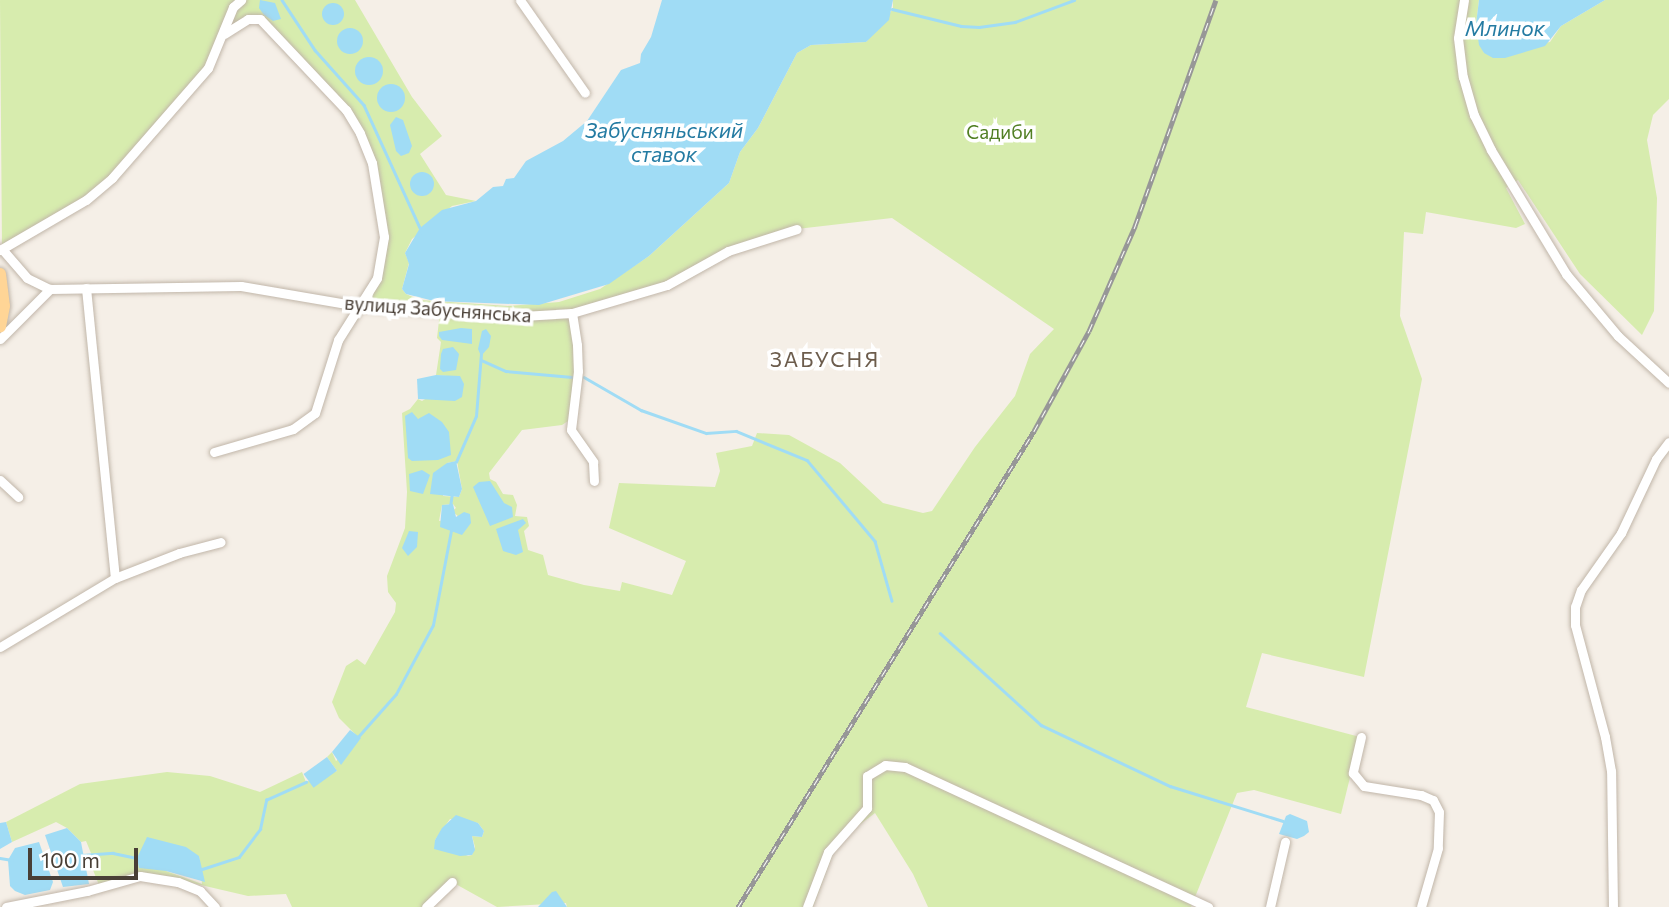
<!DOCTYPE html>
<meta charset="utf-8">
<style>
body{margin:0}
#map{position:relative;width:1669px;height:907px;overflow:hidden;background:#f5efe7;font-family:Commissioner,sans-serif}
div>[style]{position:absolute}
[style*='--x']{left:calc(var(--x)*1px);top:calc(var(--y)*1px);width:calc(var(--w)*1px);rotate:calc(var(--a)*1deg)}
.green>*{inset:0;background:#d7ecae}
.water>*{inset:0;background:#a0dcf5;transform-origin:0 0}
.round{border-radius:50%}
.stream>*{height:2.5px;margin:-1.25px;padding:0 1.25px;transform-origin:1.25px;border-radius:1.25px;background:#a0dcf5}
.roads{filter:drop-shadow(0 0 2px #c1b6a9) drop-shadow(0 0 2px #c1b6a9)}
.minor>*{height:9px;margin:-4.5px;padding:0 4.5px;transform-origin:4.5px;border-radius:4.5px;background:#fff}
.major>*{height:12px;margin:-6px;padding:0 6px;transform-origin:6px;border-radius:6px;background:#ffd596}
.rail>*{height:5px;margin-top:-2.5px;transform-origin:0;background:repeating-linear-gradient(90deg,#fff 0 8px,#979797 0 16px);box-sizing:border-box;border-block:2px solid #979797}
span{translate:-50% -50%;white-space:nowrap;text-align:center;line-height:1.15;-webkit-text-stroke:7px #fff;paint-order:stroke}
.park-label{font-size:19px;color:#517f24}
.street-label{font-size:19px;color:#493f36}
.water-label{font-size:21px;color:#247ba2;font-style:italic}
.neighbourhood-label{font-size:21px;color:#6c5c4c;letter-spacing:2px}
.scale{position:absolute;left:28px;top:848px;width:110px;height:32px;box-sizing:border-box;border:4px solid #493f36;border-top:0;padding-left:9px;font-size:21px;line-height:24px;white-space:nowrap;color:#493f36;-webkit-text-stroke:5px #fff;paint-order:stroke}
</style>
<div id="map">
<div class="green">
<i style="clip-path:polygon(evenodd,0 0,355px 0,412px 97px,442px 136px,420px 154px,446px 195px,476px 201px,452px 206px,412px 239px,405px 253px,409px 263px,402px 289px,406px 294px,420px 300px,508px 306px,559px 302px,600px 289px,649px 256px,729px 183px,740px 152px,758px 128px,797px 53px,811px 45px,866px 42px,893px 9px,893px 0,1479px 0,1476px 24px,1484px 53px,1550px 42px,1561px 26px,1605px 0,1669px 0,1669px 99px,1653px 115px,1647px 140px,1657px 198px,1654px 311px,1642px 335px,1580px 274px,1518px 180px,1506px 188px,1525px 224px,1516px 228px,1426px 212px,1423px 234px,1404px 232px,1400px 316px,1422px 379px,1364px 677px,1262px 653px,1246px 707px,1360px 737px,1341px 814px,1254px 790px,1237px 793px,1191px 907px,928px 907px,913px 874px,875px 813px,854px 829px,833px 854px,813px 907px,567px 907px,566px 903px,497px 907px,452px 882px,426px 907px,292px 907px,286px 894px,248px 896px,158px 875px,99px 885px,93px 870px,95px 863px,86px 841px,81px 842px,67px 828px,56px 822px,12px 842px,6px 822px,80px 784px,167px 772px,210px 776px,260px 792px,302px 772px,306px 782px,337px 771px,327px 757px,332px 752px,336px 761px,360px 739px,339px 718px,332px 702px,346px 666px,357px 659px,365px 665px,395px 612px,396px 603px,388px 592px,387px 576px,405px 528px,407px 492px,402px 413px,410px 409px,418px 399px,422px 401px,460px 377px,436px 375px,441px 342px,437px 338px,440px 312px,358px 306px,368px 294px,382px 259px,379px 191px,353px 120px,260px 19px,224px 34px,216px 54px,95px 194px,2px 249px,0 0,892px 218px,1054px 329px,1030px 354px,1015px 396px,975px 447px,932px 511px,923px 513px,883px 503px,840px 463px,789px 435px,757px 433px,752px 446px,716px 453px,720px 471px,715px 487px,619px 483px,609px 528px,686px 561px,672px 595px,622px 582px,620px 591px,584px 585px,548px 575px,543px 555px,528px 550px,524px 531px,529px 526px,527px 517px,515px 516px,517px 505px,513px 495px,503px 494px,496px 482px,490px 479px,489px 473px,522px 430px,562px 425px,571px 419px,577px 337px,572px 313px,667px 285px,728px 251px,797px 229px,892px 218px,0 0,457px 461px,462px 489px,459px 497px,443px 496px,447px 463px,457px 461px,0 0,453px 504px,456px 508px,452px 511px,459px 517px,439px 521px,442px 505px,453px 504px,0 0,450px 819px,478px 823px,484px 831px,482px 837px,472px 836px,475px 847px,472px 855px,468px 856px,435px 840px,450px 819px,0 0,199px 856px,202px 884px,166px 871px,199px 856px)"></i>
</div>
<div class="water">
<i style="clip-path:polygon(260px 0,275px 3px,281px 19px,273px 21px,264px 15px,259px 8px)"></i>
<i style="clip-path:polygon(662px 0,893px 0,889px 20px,866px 42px,811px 45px,797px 53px,758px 128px,740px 152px,729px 183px,649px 256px,609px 284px,539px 305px,434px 301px,406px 294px,402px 289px,409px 264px,405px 253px,420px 228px,442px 210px,476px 201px,493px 187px,503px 186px,506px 179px,514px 178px,526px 161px,563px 141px,587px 121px,621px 70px,640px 63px,641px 54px,651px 37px)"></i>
<i style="clip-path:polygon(1479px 0,1605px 0,1561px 26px,1545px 46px,1505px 58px,1493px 58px,1484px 53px,1479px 45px,1476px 24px)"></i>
<i class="round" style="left:322px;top:3px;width:22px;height:22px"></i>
<i class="round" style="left:337px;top:28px;width:26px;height:26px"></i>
<i class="round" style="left:355px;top:57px;width:28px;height:28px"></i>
<i class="round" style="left:377px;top:84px;width:28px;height:28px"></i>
<i style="clip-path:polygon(396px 117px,403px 120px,412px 146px,409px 153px,401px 156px,396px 151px,390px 125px)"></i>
<i class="round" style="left:410px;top:172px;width:24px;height:24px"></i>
<i style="clip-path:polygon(461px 328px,472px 329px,472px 344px,442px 340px,439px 336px,439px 332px)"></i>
<i style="clip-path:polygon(486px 329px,491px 336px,489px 347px,481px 356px,478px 349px,482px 331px)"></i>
<i style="clip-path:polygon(453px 347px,459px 354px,456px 370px,443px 372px,440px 369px,441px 354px,443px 349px)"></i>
<i style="clip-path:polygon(436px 375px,460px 376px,464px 384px,462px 397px,455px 401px,418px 399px,417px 379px)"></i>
<i style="clip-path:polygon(412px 412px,418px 419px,429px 413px,442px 422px,449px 432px,451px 455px,438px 460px,412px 461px,408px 458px,405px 416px)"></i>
<i style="clip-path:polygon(456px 461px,462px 489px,459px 497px,430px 494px,433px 473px,447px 463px)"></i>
<i style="clip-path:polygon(422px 470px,430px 475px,423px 494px,410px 491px,409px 474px)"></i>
<i style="clip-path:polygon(490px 481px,504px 503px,512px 507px,513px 517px,490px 526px,473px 487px,479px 482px)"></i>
<i style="clip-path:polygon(453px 504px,456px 517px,464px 512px,470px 514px,471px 523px,462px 535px,440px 527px,442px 505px)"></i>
<i style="clip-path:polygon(523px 519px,526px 523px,518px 530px,523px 552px,516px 555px,503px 551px,496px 529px)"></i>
<i style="clip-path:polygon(409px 531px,418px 532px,417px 547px,408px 556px,402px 548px)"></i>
<i style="clip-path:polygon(350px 730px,361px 738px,341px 765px,332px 752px)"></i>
<i style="left:327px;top:757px;width:17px;height:29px;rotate:54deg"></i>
<i style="clip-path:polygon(1290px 814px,1307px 821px,1309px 832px,1304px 836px,1297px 839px,1279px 834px,1286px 816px)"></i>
<i style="clip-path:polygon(456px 815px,478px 823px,484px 831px,482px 837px,472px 836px,475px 850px,472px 855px,460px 856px,434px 849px,435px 840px,442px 828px)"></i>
<i style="clip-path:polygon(6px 822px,12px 842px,0 849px,0 823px)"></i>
<i style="clip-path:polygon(67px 828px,81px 842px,89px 884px,63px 887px,45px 835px)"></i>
<i style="clip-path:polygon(147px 837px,186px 847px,199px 856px,205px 882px,166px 871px,139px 868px,137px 858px)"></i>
<i style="clip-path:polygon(39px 842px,53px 882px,50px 890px,25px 895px,15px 891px,10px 886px,8px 860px,15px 848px)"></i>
<i style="clip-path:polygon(556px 891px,567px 907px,538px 907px,552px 892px)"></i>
</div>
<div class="stream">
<i style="--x:282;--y:0;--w:60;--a:56.6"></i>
<i style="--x:315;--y:50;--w:74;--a:48.3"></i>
<i style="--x:364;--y:105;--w:140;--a:65.5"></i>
<i style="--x:892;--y:9;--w:71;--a:13.8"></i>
<i style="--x:961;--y:26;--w:18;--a:3"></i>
<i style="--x:979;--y:27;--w:36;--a:-8"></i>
<i style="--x:1015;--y:22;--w:63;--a:-20.4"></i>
<i style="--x:481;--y:360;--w:27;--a:24"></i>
<i style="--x:506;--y:371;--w:66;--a:5.2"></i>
<i style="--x:584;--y:377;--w:66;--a:30.1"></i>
<i style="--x:641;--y:410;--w:69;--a:19.5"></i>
<i style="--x:706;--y:433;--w:30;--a:-4"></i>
<i style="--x:736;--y:431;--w:77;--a:22.2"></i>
<i style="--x:807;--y:460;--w:106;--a:50"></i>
<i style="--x:875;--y:541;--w:62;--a:74.2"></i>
<i style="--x:456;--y:462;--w:50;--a:-66.5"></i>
<i style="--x:476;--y:416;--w:62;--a:-85.4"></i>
<i style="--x:450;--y:507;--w:15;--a:-82"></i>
<i style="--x:940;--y:633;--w:137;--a:42.3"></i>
<i style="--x:1041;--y:725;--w:143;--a:25.3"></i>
<i style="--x:1170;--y:786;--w:118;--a:17.2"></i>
<i style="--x:356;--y:739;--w:60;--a:-48.4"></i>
<i style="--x:396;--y:694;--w:78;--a:-61.8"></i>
<i style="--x:433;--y:625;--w:96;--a:-79.2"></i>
<i style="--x:82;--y:855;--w:31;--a:-4"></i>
<i style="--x:113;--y:853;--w:25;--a:12"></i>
<i style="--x:0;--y:858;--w:12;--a:9"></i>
<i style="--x:199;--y:870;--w:42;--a:-18"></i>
<i style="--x:239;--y:857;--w:35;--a:-53"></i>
<i style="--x:260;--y:829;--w:30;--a:-78"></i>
<i style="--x:266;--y:800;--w:44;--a:-24.2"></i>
</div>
<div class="roads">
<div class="minor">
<i style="--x:520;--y:0;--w:113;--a:55"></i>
<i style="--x:1464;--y:0;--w:38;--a:99"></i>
<i style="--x:1458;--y:38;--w:39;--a:83"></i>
<i style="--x:1463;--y:77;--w:40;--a:74"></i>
<i style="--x:1474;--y:115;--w:39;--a:64"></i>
<i style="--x:1491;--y:150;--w:145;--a:58.8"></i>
<i style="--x:1566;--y:274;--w:81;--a:50"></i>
<i style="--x:1618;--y:336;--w:69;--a:42.7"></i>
<i style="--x:2;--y:249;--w:38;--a:49"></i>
<i style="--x:27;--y:278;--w:25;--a:26"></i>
<i style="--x:0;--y:250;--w:99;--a:-30.2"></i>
<i style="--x:86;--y:200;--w:34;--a:-40"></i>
<i style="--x:112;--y:178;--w:146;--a:-48.9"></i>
<i style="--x:208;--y:68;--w:66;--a:-67.7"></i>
<i style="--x:233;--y:7;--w:11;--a:-41"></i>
<i style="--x:86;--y:288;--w:291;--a:84.3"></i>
<i style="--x:572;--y:313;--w:32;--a:81"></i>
<i style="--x:577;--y:345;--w:26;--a:88"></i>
<i style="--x:578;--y:371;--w:59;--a:96.8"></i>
<i style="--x:571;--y:430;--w:39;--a:55"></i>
<i style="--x:593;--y:462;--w:19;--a:87"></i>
<i style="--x:0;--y:339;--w:71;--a:-45"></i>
<i style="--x:50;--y:289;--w:191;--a:-0.9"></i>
<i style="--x:241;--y:286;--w:119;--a:9.7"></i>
<i style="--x:358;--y:306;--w:164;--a:3.5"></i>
<i style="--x:522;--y:316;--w:50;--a:-3.4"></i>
<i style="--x:572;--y:313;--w:99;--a:-16.4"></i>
<i style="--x:667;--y:285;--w:70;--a:-29.1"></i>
<i style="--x:728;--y:251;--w:72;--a:-17.7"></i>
<i style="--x:214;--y:452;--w:82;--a:-16.2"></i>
<i style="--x:293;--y:429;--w:27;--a:-36"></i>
<i style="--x:315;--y:413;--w:77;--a:-72.5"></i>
<i style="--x:338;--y:340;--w:73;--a:-57.8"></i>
<i style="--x:377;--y:278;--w:42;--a:-80.3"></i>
<i style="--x:384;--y:237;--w:75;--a:-99.2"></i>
<i style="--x:372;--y:163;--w:32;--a:-112"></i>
<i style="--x:360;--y:133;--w:27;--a:-121"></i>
<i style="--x:346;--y:110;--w:125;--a:-133.4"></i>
<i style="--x:260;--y:19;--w:12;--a:180"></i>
<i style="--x:248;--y:19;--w:28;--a:148"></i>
<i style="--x:0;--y:480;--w:25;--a:43"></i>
<i style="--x:0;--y:647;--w:134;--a:-31"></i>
<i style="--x:115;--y:578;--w:69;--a:-21.3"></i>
<i style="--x:179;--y:553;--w:43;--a:-14.7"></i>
<i style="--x:1361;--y:737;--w:37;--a:103"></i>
<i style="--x:1353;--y:773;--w:17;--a:50"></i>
<i style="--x:1364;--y:786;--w:58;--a:9"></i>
<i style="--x:1421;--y:795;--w:13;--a:23"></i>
<i style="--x:1433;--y:800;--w:13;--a:63"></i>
<i style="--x:1439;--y:812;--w:36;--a:92"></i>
<i style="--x:1438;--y:848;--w:61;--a:106.1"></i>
<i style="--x:6;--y:907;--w:83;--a:-11.2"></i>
<i style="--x:87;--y:891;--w:55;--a:-15.8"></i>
<i style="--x:140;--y:876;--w:38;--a:9"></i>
<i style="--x:178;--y:882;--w:24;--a:22"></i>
<i style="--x:200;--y:891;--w:22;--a:47"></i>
<i style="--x:426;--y:907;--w:36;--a:-44"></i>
<i style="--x:807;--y:907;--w:59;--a:-69.1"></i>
<i style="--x:828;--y:852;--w:59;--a:-48.4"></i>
<i style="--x:867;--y:808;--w:32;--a:-90"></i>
<i style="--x:867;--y:776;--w:21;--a:-31"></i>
<i style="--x:885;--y:765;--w:20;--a:6"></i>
<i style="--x:905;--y:767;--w:334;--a:24.8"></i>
<i style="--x:1270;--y:907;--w:67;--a:-77"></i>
<i style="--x:1613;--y:907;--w:136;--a:-90.8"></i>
<i style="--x:1611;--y:771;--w:35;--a:-100"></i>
<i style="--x:1605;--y:737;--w:116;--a:-105"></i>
<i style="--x:1575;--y:625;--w:18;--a:-90"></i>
<i style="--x:1575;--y:607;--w:18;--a:-71"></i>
<i style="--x:1581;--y:590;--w:70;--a:-54.9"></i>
<i style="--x:1621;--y:533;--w:82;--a:-64.7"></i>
<i style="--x:1656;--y:459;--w:21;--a:-53"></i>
</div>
<div class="major">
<i style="--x:0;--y:274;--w:32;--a:83"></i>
<i style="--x:4;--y:306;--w:21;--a:101"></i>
</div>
</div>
<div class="rail">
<i style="--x:738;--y:907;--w:561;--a:-58.12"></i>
<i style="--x:1034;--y:431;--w:114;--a:-61.2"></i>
<i style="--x:1089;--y:331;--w:115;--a:-66.3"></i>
<i style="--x:1135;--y:226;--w:240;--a:-70.3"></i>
</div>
<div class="park-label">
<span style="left:1000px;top:132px">Садиби</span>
</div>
<div class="street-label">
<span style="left:438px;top:309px;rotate:4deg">вулиця Забуснянська</span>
</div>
<div class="water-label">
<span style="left:1505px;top:28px">Млинок</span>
<span style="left:664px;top:142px">Забусняньський<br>ставок</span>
</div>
<div class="neighbourhood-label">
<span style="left:825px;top:359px">ЗАБУСНЯ</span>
</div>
<div class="scale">100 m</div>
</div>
